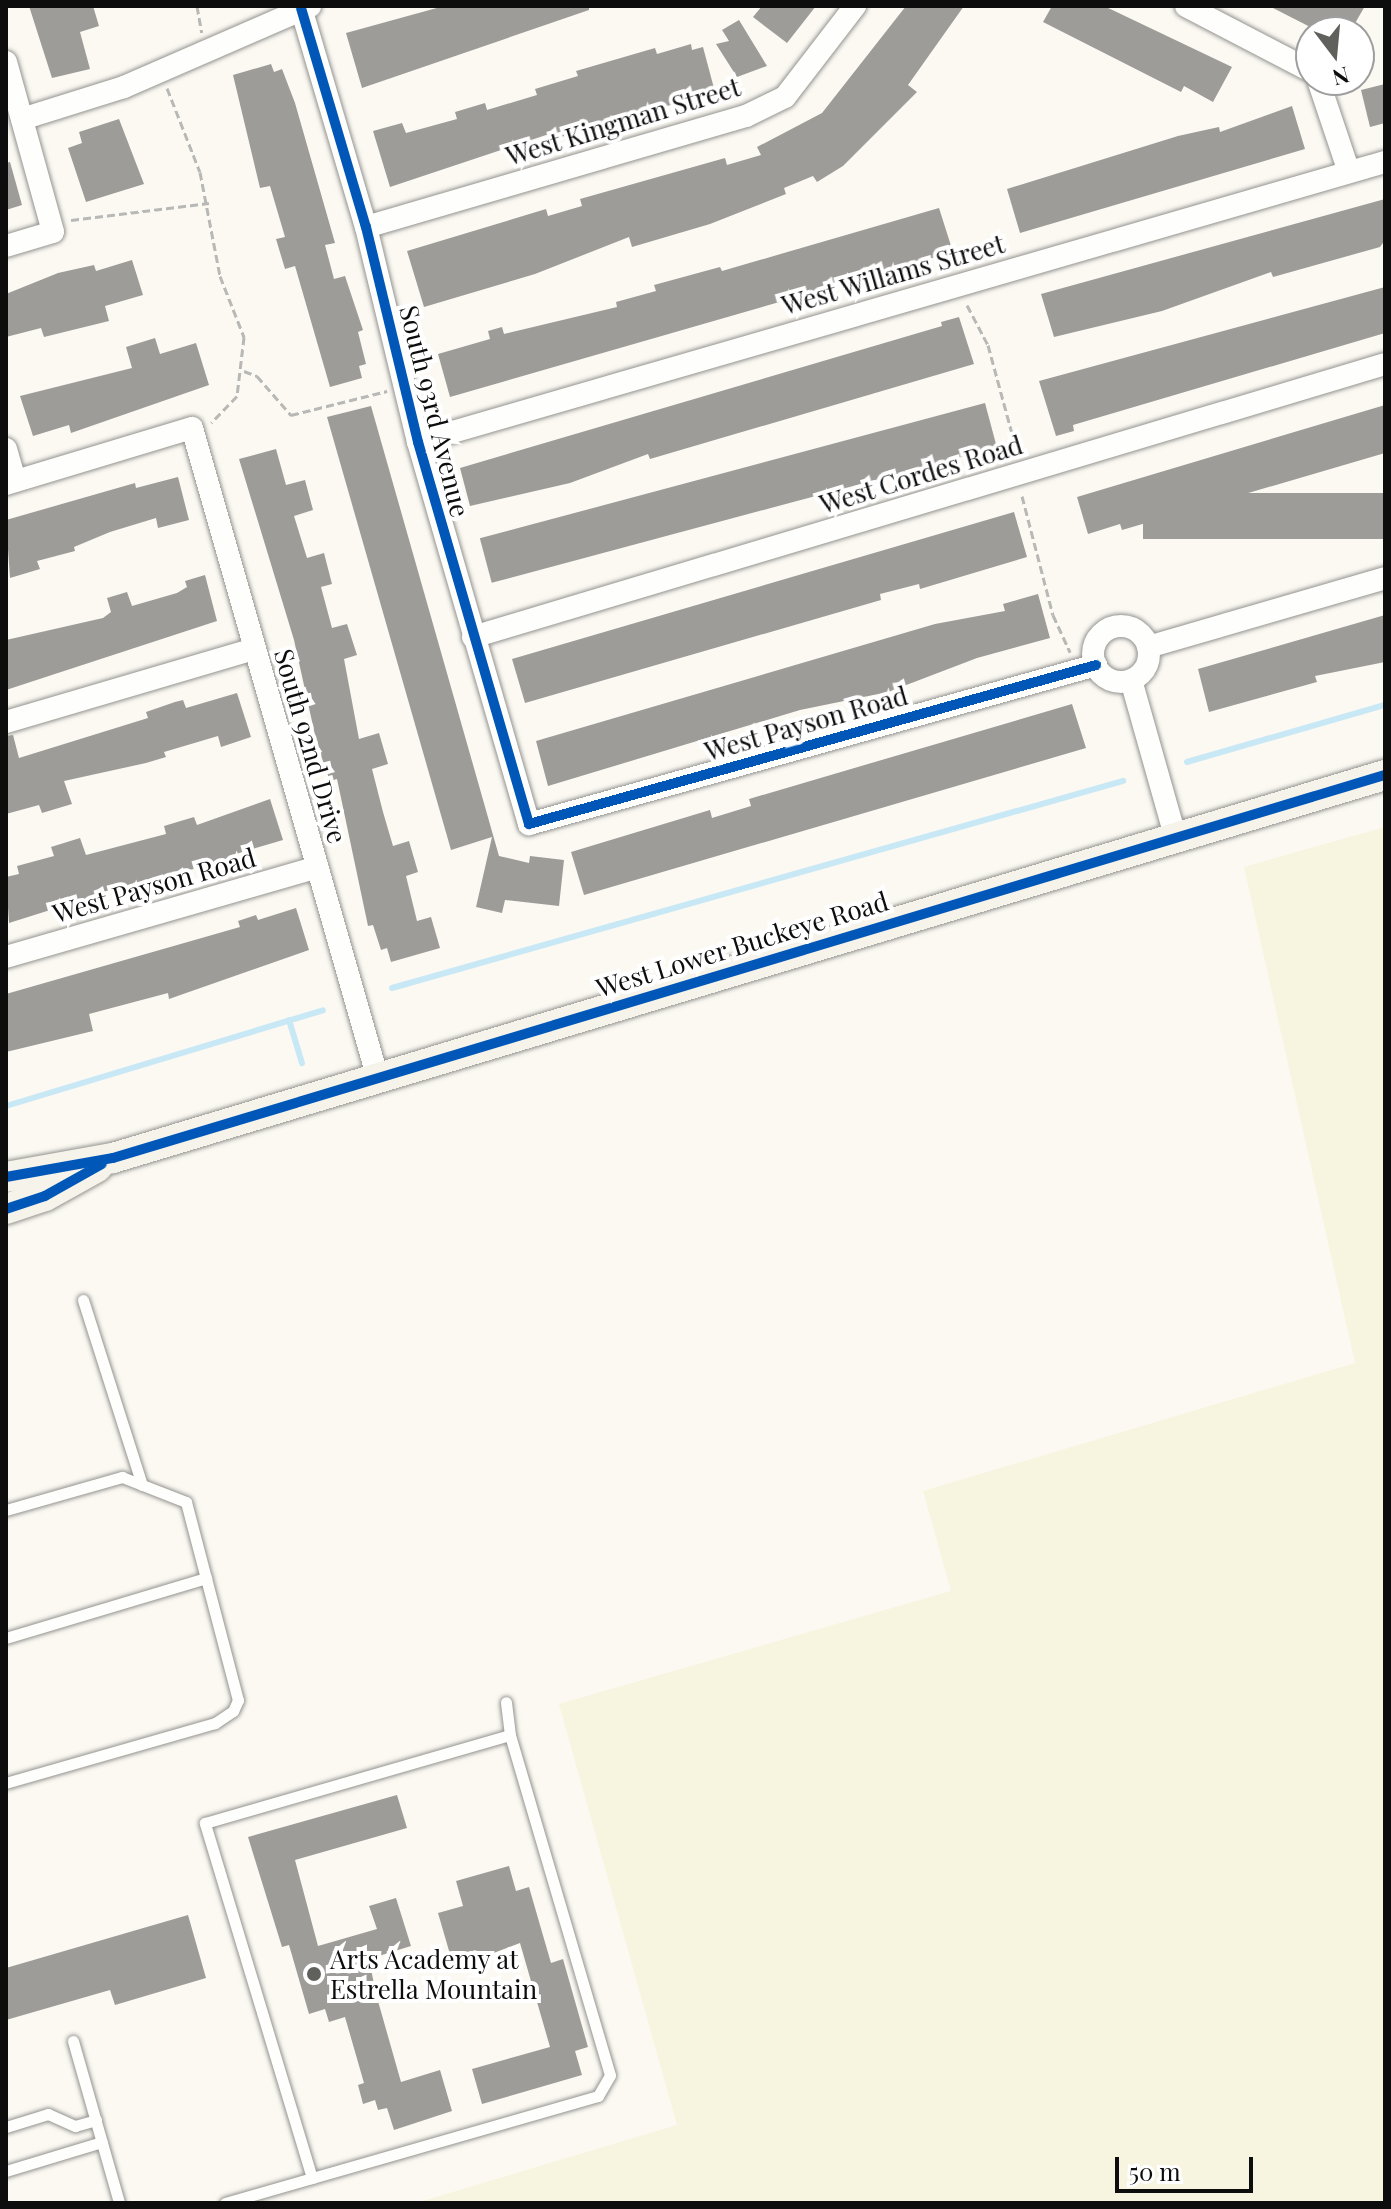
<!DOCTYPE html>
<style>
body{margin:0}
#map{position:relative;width:1391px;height:2209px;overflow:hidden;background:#fbf9f2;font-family:"Playfair Display",serif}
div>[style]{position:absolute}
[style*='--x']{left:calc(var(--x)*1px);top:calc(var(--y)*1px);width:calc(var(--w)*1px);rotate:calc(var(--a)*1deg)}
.farmland>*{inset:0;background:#f7f4df}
.stream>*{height:6px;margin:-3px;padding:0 3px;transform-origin:3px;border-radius:3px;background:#c9e8f5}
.building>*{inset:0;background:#9e9c98;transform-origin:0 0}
.path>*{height:3px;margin-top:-1.5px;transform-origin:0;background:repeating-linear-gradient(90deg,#b8b8b6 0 8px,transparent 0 12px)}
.roads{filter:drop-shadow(0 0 2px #949390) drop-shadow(0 0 2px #949390)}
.service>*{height:11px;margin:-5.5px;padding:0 5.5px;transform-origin:5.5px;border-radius:5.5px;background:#fefefd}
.minor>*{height:22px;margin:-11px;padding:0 11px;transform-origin:11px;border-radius:11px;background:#fefefd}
.minor>.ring{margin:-11px;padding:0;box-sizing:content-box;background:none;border:22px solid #fefefd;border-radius:50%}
.secondary>*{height:30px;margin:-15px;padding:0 15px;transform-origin:15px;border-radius:15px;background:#f5f3ea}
.cycleway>*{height:10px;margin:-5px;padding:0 5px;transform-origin:5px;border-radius:5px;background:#0057b8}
.dots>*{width:22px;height:22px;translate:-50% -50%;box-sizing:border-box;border:4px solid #fff;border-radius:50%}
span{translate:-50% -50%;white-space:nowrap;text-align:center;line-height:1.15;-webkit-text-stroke:8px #fff;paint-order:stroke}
.street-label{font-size:26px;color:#0d0d0d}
.poi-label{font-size:26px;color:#0d0d0d}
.left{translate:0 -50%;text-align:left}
.frame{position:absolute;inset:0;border:8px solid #0d0d0d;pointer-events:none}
.north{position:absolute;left:1295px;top:16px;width:80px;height:80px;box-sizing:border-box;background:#fff;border:2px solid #9e9e9e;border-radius:50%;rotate:164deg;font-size:22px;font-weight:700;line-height:32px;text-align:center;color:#0d0d0d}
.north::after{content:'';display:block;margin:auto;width:28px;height:36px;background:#60605d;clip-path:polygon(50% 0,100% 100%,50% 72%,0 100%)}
.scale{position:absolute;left:1115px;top:2157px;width:138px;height:36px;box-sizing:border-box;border:4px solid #0d0d0d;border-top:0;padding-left:10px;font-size:24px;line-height:28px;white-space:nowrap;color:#0d0d0d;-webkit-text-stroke:6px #fff;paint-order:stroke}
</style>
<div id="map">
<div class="farmland">
<i style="clip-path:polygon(1385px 827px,1385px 2203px,416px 2203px,677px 2125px,559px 1704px,951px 1591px,923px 1491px,1355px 1363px,1244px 867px)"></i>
</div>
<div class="stream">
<i style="--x:1187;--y:762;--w:206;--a:-16.1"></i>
<i style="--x:392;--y:988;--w:760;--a:-15.81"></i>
<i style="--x:289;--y:1020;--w:45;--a:73.2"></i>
<i style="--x:6;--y:1106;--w:331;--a:-16.8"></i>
</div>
<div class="building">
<i style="clip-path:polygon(29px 6px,93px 6px,99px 26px,80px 32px,90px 69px,52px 78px)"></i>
<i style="clip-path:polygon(444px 6px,589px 6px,589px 10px,362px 88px,346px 33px)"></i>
<i style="clip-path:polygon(762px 6px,816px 6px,787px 43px,753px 17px)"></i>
<i style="clip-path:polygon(906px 6px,964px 6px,908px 85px,917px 92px,843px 166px,817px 182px,813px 176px,784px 188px,786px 194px,710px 224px,632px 247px,629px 237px,535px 274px,424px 307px,407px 251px,546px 209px,548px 216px,582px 206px,580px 199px,725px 158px,727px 165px,761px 155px,757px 147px,822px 113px)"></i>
<i style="clip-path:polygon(1052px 6px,1104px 6px,1232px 67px,1213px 102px,1184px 86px,1181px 92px,1043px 22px)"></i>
<i style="clip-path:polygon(1269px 6px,1365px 6px,1350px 32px,1320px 32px)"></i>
<i style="clip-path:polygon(739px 20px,767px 66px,737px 77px,716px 44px,729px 41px,722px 30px)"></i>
<i style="clip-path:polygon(691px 44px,692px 50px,703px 47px,715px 92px,551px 140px,549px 134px,390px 187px,373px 131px,402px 123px,406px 133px,457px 119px,455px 112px,485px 103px,487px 110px,537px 95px,535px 89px,578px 76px,576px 71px,655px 48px,657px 54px)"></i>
<i style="clip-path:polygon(271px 64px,274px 72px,282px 69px,295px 103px,335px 243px,325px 245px,334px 279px,345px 276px,363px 330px,358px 332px,366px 364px,359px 366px,362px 378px,330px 387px,295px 266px,285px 269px,276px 239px,285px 237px,270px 186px,260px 188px,233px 75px)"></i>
<i style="clip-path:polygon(1385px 84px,1385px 123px,1370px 127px,1361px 90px)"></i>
<i style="clip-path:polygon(1292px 106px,1305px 149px,1020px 233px,1007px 189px,1178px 136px,1219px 127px,1220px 132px)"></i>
<i style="clip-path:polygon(119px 119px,144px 184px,86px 202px,68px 148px,82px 143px,79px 132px)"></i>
<i style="clip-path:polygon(10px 162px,22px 205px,6px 210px,6px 163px)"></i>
<i style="clip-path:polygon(1385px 199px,1385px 240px,1380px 247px,1273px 277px,1271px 272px,1162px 311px,1054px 337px,1041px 294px)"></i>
<i style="clip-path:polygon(939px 208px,953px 252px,450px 397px,438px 354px,490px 339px,488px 331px,502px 327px,504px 334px,617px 307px,616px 302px,656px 291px,654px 285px,720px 267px,722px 271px)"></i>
<i style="clip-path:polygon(132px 260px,143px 295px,105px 306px,109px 321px,44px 337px,41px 328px,6px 337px,6px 294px,58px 273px,94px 265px,96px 271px)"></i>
<i style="clip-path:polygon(1385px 287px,1385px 333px,1073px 425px,1074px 431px,1056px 436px,1039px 381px)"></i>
<i style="clip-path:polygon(959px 317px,974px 364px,650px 459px,648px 454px,570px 483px,470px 506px,460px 468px,942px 326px,941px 322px)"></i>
<i style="clip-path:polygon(155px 338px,160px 354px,196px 343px,209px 385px,71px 433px,69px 425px,33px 436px,20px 396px,132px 368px,126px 347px)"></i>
<i style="left:985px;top:403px;width:46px;height:523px;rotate:75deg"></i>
<i style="clip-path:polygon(1385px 405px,1385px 453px,1122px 530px,1120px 524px,1088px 534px,1077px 497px)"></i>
<i style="clip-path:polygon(371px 406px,499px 856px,529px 863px,530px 856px,564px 860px,559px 906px,505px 900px,502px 913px,476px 907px,492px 837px,451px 850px,327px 417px)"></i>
<i style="clip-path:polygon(276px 449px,286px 485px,305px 480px,313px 510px,294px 516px,307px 558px,324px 553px,332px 584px,321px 587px,332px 628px,347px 624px,357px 655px,344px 659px,359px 739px,379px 733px,388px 764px,372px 769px,383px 812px,393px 846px,409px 841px,418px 872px,406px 876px,417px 921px,431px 917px,440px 948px,391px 962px,387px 948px,381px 950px,373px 925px,368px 926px,337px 779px,330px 781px,317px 744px,294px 640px,239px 459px)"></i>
<i style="clip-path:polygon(178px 477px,189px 520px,158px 528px,156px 518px,110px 532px,74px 547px,75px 551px,37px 561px,40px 569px,10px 578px,6px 520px,135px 483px,136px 488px)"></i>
<i style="left:1385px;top:493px;width:46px;height:242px;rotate:90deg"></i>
<i style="clip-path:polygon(1014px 512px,1027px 557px,920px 589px,919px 584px,880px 594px,881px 600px,525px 703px,512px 659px)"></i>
<i style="clip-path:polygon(205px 575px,217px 621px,6px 690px,6px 640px,103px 618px,111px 612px,107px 598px,127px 592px,132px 606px,177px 593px,187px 587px,185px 581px)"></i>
<i style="clip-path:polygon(1038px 594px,1050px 638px,977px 658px,888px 692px,800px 710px,548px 786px,536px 741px,935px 624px,1005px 611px,1003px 604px)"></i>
<i style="clip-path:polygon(1385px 615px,1385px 662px,1315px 676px,1317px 682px,1209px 712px,1198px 669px)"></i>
<i style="clip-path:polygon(237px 693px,251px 737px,221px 747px,218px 736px,164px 752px,166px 757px,146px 763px,64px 781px,72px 804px,42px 813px,39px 805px,6px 814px,6px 736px,13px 735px,19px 758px,148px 718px,146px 712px,175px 702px,183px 700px,186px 708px)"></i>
<i style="clip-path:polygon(1072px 704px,1086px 748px,584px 895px,571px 852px,710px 810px,712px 818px,751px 806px,749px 799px)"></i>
<i style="clip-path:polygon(270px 799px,283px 840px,229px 856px,231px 862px,178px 872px,134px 884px,135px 890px,121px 893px,120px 888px,9px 923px,6px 877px,19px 874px,17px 866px,54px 856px,51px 847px,80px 838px,86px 855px,166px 834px,164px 826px,194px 817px,197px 825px)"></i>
<i style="clip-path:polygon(296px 908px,309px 950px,169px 999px,168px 993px,89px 1014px,93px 1031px,6px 1052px,6px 994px,240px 927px,238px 921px,256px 915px,258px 920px)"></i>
<i style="clip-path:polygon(397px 1795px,407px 1828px,295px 1860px,318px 1946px,377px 1929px,369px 1906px,396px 1898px,411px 1946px,369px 1959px,376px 1994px,401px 2082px,440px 2070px,452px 2111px,394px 2130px,387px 2108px,378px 2110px,375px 2100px,363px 2104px,358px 2085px,364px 2083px,345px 2017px,329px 2022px,325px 2009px,309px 2014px,289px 1945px,282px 1947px,248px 1837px)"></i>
<i style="clip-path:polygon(509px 1866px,516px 1891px,529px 1887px,551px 1963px,563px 1959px,588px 2047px,575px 2051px,582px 2075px,482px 2104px,472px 2069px,550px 2047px,520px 1943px,454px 1968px,438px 1913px,463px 1906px,456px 1881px)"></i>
<i style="clip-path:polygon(188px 1915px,206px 1978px,115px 2005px,110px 1990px,6px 2020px,6px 1968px)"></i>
</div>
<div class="path">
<i style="--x:197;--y:6;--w:27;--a:80"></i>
<i style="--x:167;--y:88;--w:90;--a:68.6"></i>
<i style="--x:200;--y:172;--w:106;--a:79.1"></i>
<i style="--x:220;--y:276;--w:66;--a:68.5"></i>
<i style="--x:244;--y:337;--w:59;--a:96.8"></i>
<i style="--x:237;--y:396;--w:37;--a:134"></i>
<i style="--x:71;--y:220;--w:139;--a:-7"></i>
<i style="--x:967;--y:305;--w:45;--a:62.3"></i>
<i style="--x:988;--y:345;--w:111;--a:74.8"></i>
<i style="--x:244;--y:371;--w:14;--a:21"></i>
<i style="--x:257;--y:376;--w:52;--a:48.9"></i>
<i style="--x:291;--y:415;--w:99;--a:-14"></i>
<i style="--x:1022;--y:496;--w:123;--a:75.4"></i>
<i style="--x:1053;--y:615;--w:41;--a:65.3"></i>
</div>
<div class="roads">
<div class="service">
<i style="--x:83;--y:1300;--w:194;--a:72.3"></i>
<i style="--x:6;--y:1510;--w:121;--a:-15.9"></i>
<i style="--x:122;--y:1477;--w:69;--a:21.3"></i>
<i style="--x:186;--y:1502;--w:205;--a:75.3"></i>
<i style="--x:238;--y:1700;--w:12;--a:114"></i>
<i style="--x:233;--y:1711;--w:22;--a:146"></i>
<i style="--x:215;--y:1723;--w:217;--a:164"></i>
<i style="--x:6;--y:1638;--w:209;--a:-16.7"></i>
<i style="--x:73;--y:2041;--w:168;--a:74.1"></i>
<i style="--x:6;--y:2127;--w:44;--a:-17.2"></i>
<i style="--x:48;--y:2114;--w:30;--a:24"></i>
<i style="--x:75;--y:2126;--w:22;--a:-16"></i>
<i style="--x:6;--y:2171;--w:100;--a:-16.8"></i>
<i style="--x:312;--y:2178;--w:371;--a:-106.8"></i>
<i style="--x:205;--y:1823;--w:317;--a:-16.1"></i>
<i style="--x:225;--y:2203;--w:388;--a:-16"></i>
<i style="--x:598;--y:2096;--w:24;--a:-60"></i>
<i style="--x:610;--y:2075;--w:354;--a:-106.4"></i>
<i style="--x:510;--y:1735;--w:33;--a:-97"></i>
</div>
<div class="minor">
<i style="--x:1186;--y:6;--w:141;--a:27.5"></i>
<i style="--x:301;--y:8;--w:228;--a:73.5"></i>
<i style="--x:366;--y:227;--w:221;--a:76.4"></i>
<i style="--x:418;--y:442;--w:398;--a:73.8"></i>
<i style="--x:529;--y:824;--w:589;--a:-15.66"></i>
<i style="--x:6;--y:62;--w:176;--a:74.5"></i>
<i style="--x:53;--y:232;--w:49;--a:163.4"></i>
<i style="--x:1318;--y:80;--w:97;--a:71.4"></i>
<i style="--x:22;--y:119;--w:107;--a:-17.4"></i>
<i style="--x:124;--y:87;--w:203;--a:-23.5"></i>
<i style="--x:366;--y:227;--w:396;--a:-16.3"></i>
<i style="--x:746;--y:116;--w:43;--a:-26"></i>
<i style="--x:785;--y:97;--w:115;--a:-52.4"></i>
<i style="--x:418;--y:442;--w:1007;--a:-16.15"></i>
<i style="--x:6;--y:449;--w:33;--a:74"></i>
<i style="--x:6;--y:484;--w:194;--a:-16.8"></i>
<i style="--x:192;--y:428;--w:677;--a:74.05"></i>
<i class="ring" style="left:1093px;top:626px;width:34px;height:34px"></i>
<i style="--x:473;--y:637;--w:952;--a:-16.66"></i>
<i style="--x:1148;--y:647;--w:247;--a:-16.2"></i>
<i style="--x:1131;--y:680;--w:161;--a:74.2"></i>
<i style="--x:6;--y:722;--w:259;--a:-16.4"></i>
<i style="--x:6;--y:957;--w:324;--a:-16.1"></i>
</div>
<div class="secondary">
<i style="--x:6;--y:1177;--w:109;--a:-10.1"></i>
<i style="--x:113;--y:1158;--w:1328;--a:-16.76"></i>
<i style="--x:6;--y:1209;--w:41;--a:-18.4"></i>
<i style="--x:45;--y:1196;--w:60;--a:-29.1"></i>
</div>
</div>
<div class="cycleway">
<i style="--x:301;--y:8;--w:228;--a:73.5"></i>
<i style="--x:366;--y:227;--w:221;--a:76.4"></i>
<i style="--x:418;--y:442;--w:398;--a:73.8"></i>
<i style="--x:529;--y:824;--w:589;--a:-15.66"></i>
<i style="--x:6;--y:1177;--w:109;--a:-10.1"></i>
<i style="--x:113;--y:1158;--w:1328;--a:-16.76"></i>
<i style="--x:6;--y:1209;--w:41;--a:-18.4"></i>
<i style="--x:45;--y:1196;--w:65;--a:-29.3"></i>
</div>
<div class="dots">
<i style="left:314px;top:1974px;background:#60605d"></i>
</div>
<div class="street-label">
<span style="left:623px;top:121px;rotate:-17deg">West Kingman Street</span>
<span style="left:893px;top:274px;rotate:-16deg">West Willams Street</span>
<span style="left:435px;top:411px;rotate:76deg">South 93rd Avenue</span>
<span style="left:921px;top:474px;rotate:-17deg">West Cordes Road</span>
<span style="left:806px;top:723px;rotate:-16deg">West Payson Road</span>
<span style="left:311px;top:746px;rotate:74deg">South 92nd Drive</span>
<span style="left:154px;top:885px;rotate:-16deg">West Payson Road</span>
<span style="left:742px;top:944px;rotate:-17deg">West Lower Buckeye Road</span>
</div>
<div class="poi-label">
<span class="left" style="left:330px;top:1974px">Arts Academy at<br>Estrella Mountain</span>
</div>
<div class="frame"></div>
<div class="north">N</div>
<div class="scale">50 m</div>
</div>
